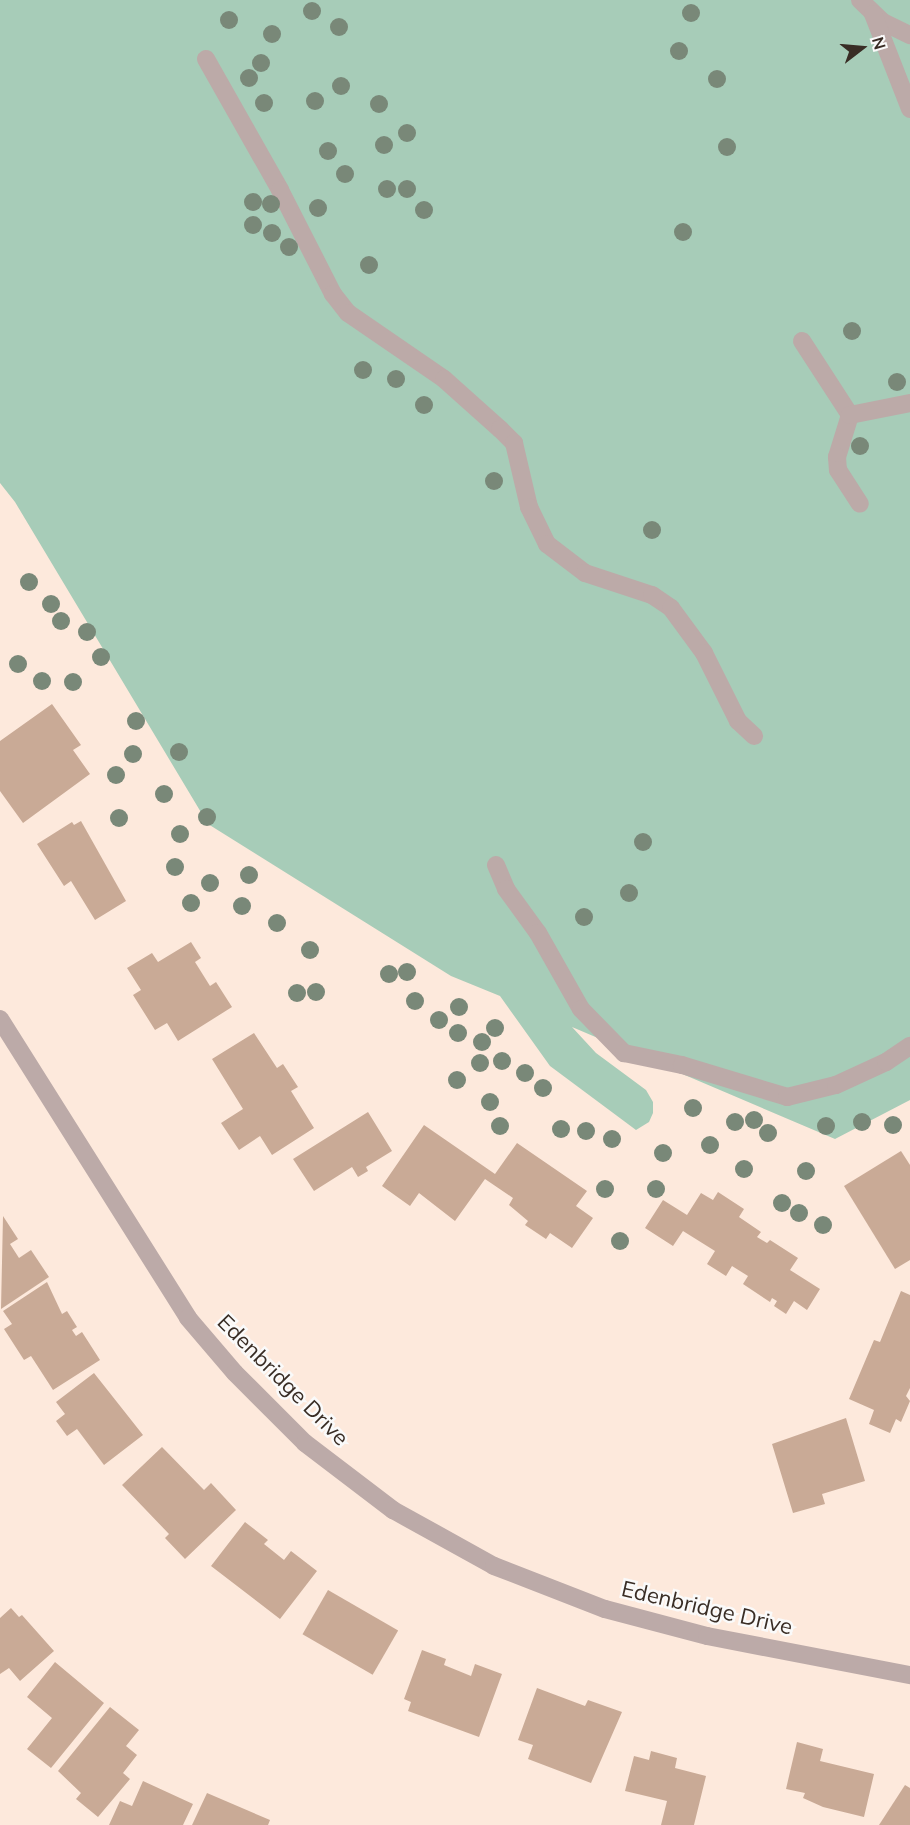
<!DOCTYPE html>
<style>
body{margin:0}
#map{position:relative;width:910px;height:1825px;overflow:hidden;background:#fde9dc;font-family:Mulish,sans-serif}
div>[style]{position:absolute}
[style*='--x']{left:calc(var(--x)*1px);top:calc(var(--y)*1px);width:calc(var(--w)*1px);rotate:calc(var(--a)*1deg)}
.green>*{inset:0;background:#a7ccb8}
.building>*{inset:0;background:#c9aa96;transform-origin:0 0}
.minor>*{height:18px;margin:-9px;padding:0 9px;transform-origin:9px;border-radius:9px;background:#bcaaa8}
.trees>*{width:18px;height:18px;margin:-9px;border-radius:50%;background:#798878}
span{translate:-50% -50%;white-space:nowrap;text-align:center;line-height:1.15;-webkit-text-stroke:5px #fafafa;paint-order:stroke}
.street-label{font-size:22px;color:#392d25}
.north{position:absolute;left:832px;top:18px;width:60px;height:60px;-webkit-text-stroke:4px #fafafa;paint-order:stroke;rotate:74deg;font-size:16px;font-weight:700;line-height:24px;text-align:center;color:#392d25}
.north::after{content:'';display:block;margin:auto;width:21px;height:27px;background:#392d25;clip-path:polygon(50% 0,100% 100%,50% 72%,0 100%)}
</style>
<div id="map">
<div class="green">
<i style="clip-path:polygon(0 0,910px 0,910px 1100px,835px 1139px,572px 1027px,596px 1053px,646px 1090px,653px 1102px,653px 1113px,649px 1122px,636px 1130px,550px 1066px,500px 996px,451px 976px,208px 824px,15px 502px,0 483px)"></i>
</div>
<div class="building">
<i style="clip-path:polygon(52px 704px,81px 745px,73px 750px,90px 774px,23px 823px,0 791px,0 741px)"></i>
<i style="clip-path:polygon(81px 821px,126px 901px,95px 920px,71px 881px,64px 886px,37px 844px,72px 822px,74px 825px)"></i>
<i style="clip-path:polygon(191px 942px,201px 958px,195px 962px,210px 986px,216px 982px,232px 1007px,178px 1041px,167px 1023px,155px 1030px,133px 995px,141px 990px,127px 968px,152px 953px,158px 962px)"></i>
<i style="clip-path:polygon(254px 1033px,277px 1068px,283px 1064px,298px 1087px,291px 1091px,314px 1128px,272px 1155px,260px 1136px,239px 1150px,221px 1123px,243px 1109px,212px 1059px)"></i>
<i style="clip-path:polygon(368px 1112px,392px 1151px,366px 1167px,368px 1171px,358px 1177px,352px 1167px,314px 1191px,293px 1159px)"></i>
<i style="clip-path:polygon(424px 1125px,495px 1174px,517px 1143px,587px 1191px,576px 1206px,593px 1218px,572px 1248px,550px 1233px,546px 1239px,525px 1225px,528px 1221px,509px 1205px,513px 1198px,485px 1179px,455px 1221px,419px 1193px,410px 1206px,382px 1186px)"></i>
<i style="clip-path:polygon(901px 1151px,910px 1165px,910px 1260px,895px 1269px,844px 1186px)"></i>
<i style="clip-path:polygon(718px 1192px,744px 1209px,739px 1217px,761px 1232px,757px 1237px,767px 1243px,770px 1240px,798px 1258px,790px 1270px,820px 1289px,807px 1310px,794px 1301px,786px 1314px,774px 1306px,777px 1301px,772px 1298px,770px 1302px,743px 1284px,748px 1276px,732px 1266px,726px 1276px,707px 1264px,715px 1251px,683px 1231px,673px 1246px,645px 1228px,663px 1200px,687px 1215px,701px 1193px,713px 1200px)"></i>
<i style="clip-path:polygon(3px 1216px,18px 1239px,10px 1244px,19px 1258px,31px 1250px,49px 1277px,1px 1309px)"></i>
<i style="clip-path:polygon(47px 1282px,62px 1314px,67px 1311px,77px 1327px,72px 1330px,76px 1336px,82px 1332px,100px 1360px,53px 1390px,31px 1356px,24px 1360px,4px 1329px,12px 1324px,3px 1311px)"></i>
<i style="clip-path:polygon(901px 1291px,910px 1295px,910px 1388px,906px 1396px,910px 1401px,901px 1422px,896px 1419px,890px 1433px,869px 1424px,874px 1410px,849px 1399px,874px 1340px,880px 1342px)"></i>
<i style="clip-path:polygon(94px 1373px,143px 1435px,104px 1465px,77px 1429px,67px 1436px,56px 1421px,65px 1414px,56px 1402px)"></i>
<i style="clip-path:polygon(846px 1418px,865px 1481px,822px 1494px,825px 1504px,793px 1513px,772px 1444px)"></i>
<i style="clip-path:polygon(162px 1447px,204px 1490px,211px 1483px,236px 1510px,185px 1559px,165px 1538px,169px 1534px,122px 1485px)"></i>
<i style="clip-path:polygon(245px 1522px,268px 1540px,264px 1544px,284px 1560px,291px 1551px,317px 1571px,280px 1619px,211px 1566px)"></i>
<i style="left:328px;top:1590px;width:81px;height:51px;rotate:30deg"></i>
<i style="clip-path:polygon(11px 1608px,19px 1617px,22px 1615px,54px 1651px,20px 1681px,9px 1668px,0 1674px,0 1618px)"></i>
<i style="clip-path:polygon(422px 1650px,446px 1659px,444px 1665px,471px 1676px,475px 1664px,502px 1674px,479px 1737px,408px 1711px,411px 1702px,404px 1699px)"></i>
<i style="clip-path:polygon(55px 1662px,104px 1703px,51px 1768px,27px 1749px,52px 1718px,27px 1697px)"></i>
<i style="clip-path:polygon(537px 1688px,585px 1706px,588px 1700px,622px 1712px,591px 1783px,528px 1759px,533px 1745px,518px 1740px)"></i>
<i style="clip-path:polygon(110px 1707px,139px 1730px,126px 1746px,137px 1755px,123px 1773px,130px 1779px,98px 1817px,76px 1799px,81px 1793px,58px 1771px)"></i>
<i style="clip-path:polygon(797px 1742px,823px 1749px,820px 1761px,874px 1774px,864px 1817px,823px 1807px,803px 1798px,805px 1793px,786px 1789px)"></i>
<i style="clip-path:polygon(651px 1751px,677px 1758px,675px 1768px,706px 1776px,694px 1825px,661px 1825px,667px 1801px,625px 1791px,634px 1756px,649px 1760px)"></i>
<i style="clip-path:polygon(143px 1781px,193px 1804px,183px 1825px,109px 1825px,120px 1801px,132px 1806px)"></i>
<i style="clip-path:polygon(905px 1785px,910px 1788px,910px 1825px,879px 1825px)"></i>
<i style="clip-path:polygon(207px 1793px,270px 1820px,268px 1825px,192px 1825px)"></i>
</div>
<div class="minor">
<i style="--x:860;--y:0;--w:32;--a:44"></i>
<i style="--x:883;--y:22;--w:30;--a:26"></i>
<i style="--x:873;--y:14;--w:102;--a:68.7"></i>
<i style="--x:206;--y:59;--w:150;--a:60.5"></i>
<i style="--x:280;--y:190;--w:117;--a:63"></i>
<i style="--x:333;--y:294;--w:24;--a:52"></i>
<i style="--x:348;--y:313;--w:116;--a:34.5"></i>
<i style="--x:444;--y:379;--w:75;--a:41.8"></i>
<i style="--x:500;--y:429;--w:20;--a:45"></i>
<i style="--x:514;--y:443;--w:66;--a:76.8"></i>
<i style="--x:529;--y:507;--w:41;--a:64.1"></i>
<i style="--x:547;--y:544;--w:48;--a:37.3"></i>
<i style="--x:585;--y:573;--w:71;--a:18.2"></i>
<i style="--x:652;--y:595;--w:23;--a:34"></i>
<i style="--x:671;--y:608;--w:56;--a:53.7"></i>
<i style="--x:704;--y:653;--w:76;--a:63.4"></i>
<i style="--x:738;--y:721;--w:22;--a:43"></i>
<i style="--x:802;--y:341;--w:88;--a:57"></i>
<i style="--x:850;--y:415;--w:44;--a:107.2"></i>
<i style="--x:837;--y:457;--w:13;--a:86"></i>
<i style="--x:838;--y:470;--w:40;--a:57.1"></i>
<i style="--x:850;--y:415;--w:61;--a:-11.3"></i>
<i style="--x:496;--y:865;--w:26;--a:67"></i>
<i style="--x:506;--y:889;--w:54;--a:54"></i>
<i style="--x:538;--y:933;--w:87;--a:60.5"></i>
<i style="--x:581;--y:1009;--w:62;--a:45.7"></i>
<i style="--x:624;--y:1053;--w:59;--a:11.7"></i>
<i style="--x:682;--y:1065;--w:110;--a:16.9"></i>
<i style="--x:787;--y:1097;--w:50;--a:-13.8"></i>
<i style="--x:836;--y:1085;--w:55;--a:-24.7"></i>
<i style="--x:886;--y:1062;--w:29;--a:-34"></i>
<i style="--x:0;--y:1019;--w:353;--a:57.8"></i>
<i style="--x:188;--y:1318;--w:72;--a:49.5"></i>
<i style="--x:235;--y:1373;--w:99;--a:45"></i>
<i style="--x:305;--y:1443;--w:111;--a:37.3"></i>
<i style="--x:393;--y:1510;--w:115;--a:29"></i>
<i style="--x:494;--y:1566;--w:119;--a:21.2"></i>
<i style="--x:605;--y:1609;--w:106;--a:14.8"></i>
<i style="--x:707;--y:1636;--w:207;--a:10.9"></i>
</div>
<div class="trees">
<i style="left:312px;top:11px"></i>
<i style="left:691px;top:13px"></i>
<i style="left:229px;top:20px"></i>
<i style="left:339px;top:27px"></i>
<i style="left:272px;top:34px"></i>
<i style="left:679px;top:51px"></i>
<i style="left:261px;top:63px"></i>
<i style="left:249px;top:78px"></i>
<i style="left:717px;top:79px"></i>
<i style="left:341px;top:86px"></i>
<i style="left:315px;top:101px"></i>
<i style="left:264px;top:103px"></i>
<i style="left:379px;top:104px"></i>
<i style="left:407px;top:133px"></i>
<i style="left:384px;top:145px"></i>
<i style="left:727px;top:147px"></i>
<i style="left:328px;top:151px"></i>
<i style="left:345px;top:174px"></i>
<i style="left:387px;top:189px"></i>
<i style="left:407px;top:189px"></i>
<i style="left:253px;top:202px"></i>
<i style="left:271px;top:204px"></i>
<i style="left:318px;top:208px"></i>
<i style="left:424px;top:210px"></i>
<i style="left:253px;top:225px"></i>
<i style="left:683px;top:232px"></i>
<i style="left:272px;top:233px"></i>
<i style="left:289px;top:247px"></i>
<i style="left:369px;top:265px"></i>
<i style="left:852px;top:331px"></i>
<i style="left:363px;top:370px"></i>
<i style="left:396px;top:379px"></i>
<i style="left:897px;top:382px"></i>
<i style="left:424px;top:405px"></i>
<i style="left:860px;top:446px"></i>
<i style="left:494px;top:481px"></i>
<i style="left:652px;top:530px"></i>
<i style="left:29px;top:582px"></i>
<i style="left:51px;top:604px"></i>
<i style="left:61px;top:621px"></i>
<i style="left:87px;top:632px"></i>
<i style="left:101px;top:657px"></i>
<i style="left:18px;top:664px"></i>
<i style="left:42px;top:681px"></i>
<i style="left:73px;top:682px"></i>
<i style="left:136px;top:721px"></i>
<i style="left:179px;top:752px"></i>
<i style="left:133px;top:754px"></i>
<i style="left:116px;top:775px"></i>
<i style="left:164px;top:794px"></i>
<i style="left:207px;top:817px"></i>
<i style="left:119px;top:818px"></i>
<i style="left:180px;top:834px"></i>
<i style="left:643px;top:842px"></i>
<i style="left:175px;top:867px"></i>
<i style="left:249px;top:875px"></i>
<i style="left:210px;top:883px"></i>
<i style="left:629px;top:893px"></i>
<i style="left:191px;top:903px"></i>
<i style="left:242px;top:906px"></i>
<i style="left:584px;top:917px"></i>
<i style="left:277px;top:923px"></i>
<i style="left:310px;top:950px"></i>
<i style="left:407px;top:972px"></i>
<i style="left:389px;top:974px"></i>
<i style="left:316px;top:992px"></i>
<i style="left:297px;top:993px"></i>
<i style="left:415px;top:1001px"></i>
<i style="left:459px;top:1007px"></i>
<i style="left:439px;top:1020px"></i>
<i style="left:495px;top:1028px"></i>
<i style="left:458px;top:1033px"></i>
<i style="left:482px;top:1042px"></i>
<i style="left:502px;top:1061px"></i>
<i style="left:480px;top:1063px"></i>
<i style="left:525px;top:1073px"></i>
<i style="left:457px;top:1080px"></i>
<i style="left:543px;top:1088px"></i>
<i style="left:490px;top:1102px"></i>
<i style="left:693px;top:1108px"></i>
<i style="left:754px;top:1120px"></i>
<i style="left:735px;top:1122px"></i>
<i style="left:862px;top:1122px"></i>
<i style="left:893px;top:1125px"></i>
<i style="left:500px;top:1126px"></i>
<i style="left:826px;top:1126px"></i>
<i style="left:561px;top:1129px"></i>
<i style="left:586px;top:1131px"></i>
<i style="left:768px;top:1133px"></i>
<i style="left:612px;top:1139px"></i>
<i style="left:710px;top:1145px"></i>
<i style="left:663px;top:1153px"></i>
<i style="left:744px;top:1169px"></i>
<i style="left:806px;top:1171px"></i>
<i style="left:605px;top:1189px"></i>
<i style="left:656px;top:1189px"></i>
<i style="left:782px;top:1203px"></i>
<i style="left:799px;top:1213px"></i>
<i style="left:823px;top:1225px"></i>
<i style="left:620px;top:1241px"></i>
</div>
<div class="street-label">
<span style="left:283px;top:1380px;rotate:45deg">Edenbridge Drive</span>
<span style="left:707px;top:1608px;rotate:13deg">Edenbridge Drive</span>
</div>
<div class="north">N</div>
</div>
